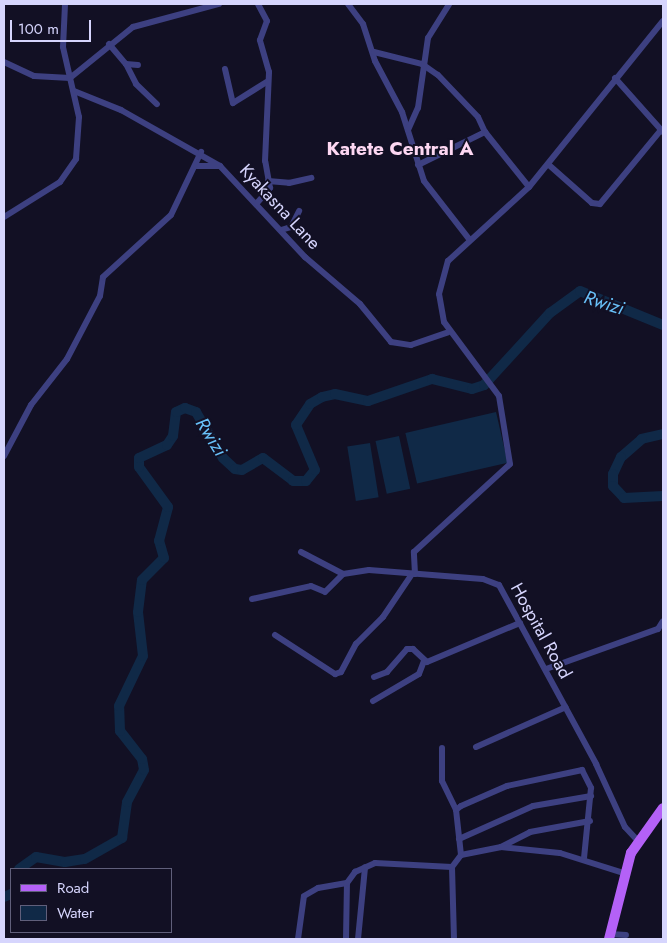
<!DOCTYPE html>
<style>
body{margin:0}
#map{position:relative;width:667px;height:943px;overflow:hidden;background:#121024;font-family:Jost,sans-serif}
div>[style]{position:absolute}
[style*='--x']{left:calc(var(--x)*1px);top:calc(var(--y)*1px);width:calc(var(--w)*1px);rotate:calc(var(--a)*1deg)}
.water>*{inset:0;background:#102947;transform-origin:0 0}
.river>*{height:10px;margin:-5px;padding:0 5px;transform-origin:5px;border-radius:5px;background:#102947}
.minor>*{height:6px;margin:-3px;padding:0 3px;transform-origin:3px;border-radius:3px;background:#3d4081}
.primary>*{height:10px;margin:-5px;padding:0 5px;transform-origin:5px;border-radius:5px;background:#b461f7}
span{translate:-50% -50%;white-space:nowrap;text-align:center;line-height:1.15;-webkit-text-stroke:4px #121024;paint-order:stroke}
.street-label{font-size:18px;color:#d6d5fd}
.neighbourhood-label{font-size:19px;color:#fdd7f2;font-weight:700}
.water-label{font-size:19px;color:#68c0f8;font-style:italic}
.frame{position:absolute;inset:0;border:5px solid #d6d5fd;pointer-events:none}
.legend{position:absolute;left:10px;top:868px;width:162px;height:65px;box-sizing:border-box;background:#121024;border:1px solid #605f7b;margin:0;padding:6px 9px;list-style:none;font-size:15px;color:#d6d5fd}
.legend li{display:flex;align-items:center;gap:10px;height:25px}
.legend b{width:25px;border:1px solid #605f7b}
.scale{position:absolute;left:10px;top:20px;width:81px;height:22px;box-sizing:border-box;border:2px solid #d6d5fd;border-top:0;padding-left:6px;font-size:15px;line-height:18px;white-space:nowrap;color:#d6d5fd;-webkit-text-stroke:4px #121024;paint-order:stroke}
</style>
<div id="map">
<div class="water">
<i style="left:496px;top:412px;width:52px;height:93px;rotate:77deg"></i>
<i style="left:399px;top:436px;width:54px;height:24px;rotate:78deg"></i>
<i style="left:370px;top:443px;width:55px;height:23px;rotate:81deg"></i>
</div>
<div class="river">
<i style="--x:663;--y:434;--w:22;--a:167"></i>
<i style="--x:642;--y:439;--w:28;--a:139"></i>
<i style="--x:621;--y:457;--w:19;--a:115"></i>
<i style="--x:613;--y:474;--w:12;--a:90"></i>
<i style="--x:613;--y:486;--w:16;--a:47"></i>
<i style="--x:624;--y:498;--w:39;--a:-3"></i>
<i style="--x:19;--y:869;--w:21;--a:-35"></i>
<i style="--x:36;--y:857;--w:29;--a:10"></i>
<i style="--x:65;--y:862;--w:20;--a:-9"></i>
<i style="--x:85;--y:859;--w:43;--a:-29.6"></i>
<i style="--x:122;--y:838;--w:36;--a:-82"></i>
<i style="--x:127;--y:802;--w:36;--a:-62"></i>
<i style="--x:144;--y:770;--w:11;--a:-100"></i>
<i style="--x:142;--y:759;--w:36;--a:-128"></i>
<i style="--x:120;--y:731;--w:25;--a:-92"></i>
<i style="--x:119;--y:706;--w:55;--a:-64.4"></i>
<i style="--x:143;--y:656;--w:44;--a:-96.5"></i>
<i style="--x:138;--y:612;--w:32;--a:-83"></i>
<i style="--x:142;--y:580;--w:31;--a:-45"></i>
<i style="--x:164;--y:558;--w:18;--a:-106"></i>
<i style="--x:159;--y:541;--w:35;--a:-75"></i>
<i style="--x:168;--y:507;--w:49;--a:-125.9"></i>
<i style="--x:139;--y:467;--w:9;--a:-90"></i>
<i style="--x:139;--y:458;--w:31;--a:-25"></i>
<i style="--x:167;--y:445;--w:11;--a:-56"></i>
<i style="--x:173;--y:436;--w:24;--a:-83"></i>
<i style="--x:176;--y:412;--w:10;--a:-24"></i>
<i style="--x:185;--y:408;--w:12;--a:20"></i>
<i style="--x:196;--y:412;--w:53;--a:59.6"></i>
<i style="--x:223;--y:458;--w:16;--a:43"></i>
<i style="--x:235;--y:469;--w:7;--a:8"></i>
<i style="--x:242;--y:470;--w:24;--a:-30"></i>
<i style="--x:263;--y:458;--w:38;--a:37"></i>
<i style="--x:293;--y:481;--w:13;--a:0"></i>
<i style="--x:306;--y:481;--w:14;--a:-51"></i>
<i style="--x:315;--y:470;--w:49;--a:-112.9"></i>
<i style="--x:296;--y:425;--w:25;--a:-56"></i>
<i style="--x:310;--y:404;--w:14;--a:-30"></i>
<i style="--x:322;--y:397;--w:13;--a:-13"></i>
<i style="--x:335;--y:394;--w:34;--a:12"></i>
<i style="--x:368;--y:401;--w:68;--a:-19"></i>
<i style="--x:432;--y:379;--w:41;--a:14"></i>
<i style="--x:472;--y:389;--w:13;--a:-18"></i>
<i style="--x:484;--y:385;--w:98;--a:-47.5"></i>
<i style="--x:550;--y:313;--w:37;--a:-36"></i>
<i style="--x:580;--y:291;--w:90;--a:22.3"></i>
<i style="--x:4;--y:897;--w:8;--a:-23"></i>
</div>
<div class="minor">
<i style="--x:348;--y:4;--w:25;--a:53"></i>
<i style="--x:363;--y:24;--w:39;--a:72"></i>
<i style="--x:375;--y:61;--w:58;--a:62.1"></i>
<i style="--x:402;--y:112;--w:72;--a:72.3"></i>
<i style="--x:424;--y:181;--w:73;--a:52.2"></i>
<i style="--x:109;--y:44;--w:26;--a:50"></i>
<i style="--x:126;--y:64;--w:12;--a:5"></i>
<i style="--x:374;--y:52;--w:49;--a:14"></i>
<i style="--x:422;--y:64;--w:19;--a:35"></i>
<i style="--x:438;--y:75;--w:58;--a:46.4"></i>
<i style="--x:478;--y:117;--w:17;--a:65"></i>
<i style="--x:4;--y:62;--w:33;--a:25"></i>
<i style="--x:34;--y:76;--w:36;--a:3"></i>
<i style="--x:70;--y:78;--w:81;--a:-39"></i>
<i style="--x:133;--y:27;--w:89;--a:-15"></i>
<i style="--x:126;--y:64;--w:22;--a:63"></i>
<i style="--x:136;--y:84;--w:29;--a:44"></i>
<i style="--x:225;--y:69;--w:35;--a:77"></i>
<i style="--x:233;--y:103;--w:40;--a:-32"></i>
<i style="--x:615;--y:78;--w:72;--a:48.4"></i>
<i style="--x:74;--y:91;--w:51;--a:22"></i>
<i style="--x:121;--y:110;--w:114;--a:29.5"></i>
<i style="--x:220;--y:166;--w:125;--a:47"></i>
<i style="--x:305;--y:257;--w:72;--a:40.5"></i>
<i style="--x:360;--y:304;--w:49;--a:50.8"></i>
<i style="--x:391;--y:342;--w:20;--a:9"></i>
<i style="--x:411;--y:345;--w:39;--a:-19"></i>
<i style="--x:408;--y:130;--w:24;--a:-66"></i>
<i style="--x:418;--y:108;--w:71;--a:-81.9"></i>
<i style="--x:428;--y:38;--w:40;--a:-58"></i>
<i style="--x:418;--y:165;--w:75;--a:-26.2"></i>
<i style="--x:485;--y:132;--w:70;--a:51.3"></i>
<i style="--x:549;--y:165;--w:57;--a:41.5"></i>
<i style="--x:592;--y:203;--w:8;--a:7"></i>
<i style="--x:600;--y:204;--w:96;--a:-50.5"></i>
<i style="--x:196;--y:166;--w:24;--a:0"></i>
<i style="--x:268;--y:181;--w:21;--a:5"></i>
<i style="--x:289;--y:183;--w:23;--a:-13"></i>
<i style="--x:257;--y:203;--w:20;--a:-49"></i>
<i style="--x:270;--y:188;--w:27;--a:-100"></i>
<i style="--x:265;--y:161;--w:89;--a:-87.4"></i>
<i style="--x:269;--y:72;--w:33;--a:-106"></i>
<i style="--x:260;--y:40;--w:20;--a:-70"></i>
<i style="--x:267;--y:21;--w:19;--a:-118"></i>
<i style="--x:4;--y:217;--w:66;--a:-32"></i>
<i style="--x:60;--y:182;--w:28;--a:-55"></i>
<i style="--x:76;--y:159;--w:42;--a:-85.9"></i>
<i style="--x:79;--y:117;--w:72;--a:-102.9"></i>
<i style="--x:63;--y:47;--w:43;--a:-87.3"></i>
<i style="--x:281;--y:230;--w:10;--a:-17"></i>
<i style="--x:291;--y:227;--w:18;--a:-63"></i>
<i style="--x:4;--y:456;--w:58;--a:-62.1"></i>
<i style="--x:31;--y:405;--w:58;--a:-52"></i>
<i style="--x:67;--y:359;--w:71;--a:-62.4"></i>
<i style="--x:100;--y:296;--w:19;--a:-81"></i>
<i style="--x:103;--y:277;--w:92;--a:-42.4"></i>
<i style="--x:171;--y:215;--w:70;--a:-64.5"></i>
<i style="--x:301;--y:552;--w:47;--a:27.6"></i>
<i style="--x:415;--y:574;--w:22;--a:-93"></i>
<i style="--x:414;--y:552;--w:130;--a:-42.5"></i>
<i style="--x:510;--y:464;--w:69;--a:-99.2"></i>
<i style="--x:499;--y:396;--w:92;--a:-126.6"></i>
<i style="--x:444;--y:322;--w:28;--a:-100"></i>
<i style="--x:439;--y:294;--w:34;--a:-75"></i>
<i style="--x:448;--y:261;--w:110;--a:-42.4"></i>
<i style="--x:529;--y:187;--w:213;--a:-51.1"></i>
<i style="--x:252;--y:599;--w:60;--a:-12.4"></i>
<i style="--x:311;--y:586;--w:15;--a:23"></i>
<i style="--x:325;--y:592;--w:25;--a:-45"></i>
<i style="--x:343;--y:574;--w:26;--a:-9"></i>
<i style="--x:369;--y:570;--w:114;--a:4.5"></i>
<i style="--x:483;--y:579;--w:17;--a:21"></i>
<i style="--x:499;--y:585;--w:204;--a:61.5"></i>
<i style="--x:596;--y:764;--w:69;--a:65.3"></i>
<i style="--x:625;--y:827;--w:18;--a:47"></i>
<i style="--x:275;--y:635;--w:72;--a:33"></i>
<i style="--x:335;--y:674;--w:6;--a:-18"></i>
<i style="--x:341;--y:672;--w:32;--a:-62"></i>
<i style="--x:356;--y:644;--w:38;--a:-45"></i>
<i style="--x:383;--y:617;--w:52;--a:-56"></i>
<i style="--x:546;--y:669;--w:119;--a:-19.7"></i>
<i style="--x:658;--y:629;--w:9;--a:-58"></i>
<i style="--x:374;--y:677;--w:14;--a:-21"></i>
<i style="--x:387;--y:672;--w:30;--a:-49"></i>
<i style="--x:407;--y:649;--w:6;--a:0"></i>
<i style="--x:413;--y:649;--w:19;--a:43"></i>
<i style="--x:427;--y:662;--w:101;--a:-22.8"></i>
<i style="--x:373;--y:701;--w:53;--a:-30.4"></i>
<i style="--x:419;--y:674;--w:14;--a:-69"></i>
<i style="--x:476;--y:747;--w:98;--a:-24"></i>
<i style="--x:442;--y:748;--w:33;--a:90"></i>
<i style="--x:442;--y:781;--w:32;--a:64"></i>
<i style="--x:459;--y:839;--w:81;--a:-24"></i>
<i style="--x:533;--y:806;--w:59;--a:-9.8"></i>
<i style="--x:501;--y:847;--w:33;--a:-27"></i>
<i style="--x:530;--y:832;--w:61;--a:-10.4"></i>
<i style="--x:461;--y:855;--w:45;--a:-96.3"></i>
<i style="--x:456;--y:810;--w:6;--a:-39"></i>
<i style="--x:461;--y:806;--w:50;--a:-23.5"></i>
<i style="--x:507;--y:786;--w:77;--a:-12"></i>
<i style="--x:582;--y:770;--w:20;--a:63"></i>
<i style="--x:591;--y:788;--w:70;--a:95.7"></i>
<i style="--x:610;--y:934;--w:16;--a:4"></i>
<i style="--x:298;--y:939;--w:43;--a:-82.1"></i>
<i style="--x:304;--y:896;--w:16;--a:-30"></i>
<i style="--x:318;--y:888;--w:29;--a:-10"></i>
<i style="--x:346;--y:939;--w:56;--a:-89"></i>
<i style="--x:347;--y:883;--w:14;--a:-54"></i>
<i style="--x:355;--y:872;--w:22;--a:-24"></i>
<i style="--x:375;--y:863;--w:77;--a:3"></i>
<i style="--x:358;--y:939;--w:72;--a:-84.4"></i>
<i style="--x:454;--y:939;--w:72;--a:-91.6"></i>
<i style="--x:452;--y:867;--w:15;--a:-53"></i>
<i style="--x:461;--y:855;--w:41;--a:-11.3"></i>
<i style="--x:501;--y:847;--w:59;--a:5.8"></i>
<i style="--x:560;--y:853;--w:67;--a:17.4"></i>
</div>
<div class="primary">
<i style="--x:609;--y:939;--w:89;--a:-75.7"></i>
<i style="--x:631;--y:853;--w:55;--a:-54.6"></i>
</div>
<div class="street-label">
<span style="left:280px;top:207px;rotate:47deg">Kyakasna Lane</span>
<span style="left:541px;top:631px;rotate:61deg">Hospital Road</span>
</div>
<div class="neighbourhood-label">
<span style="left:400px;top:149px">Katete Central A</span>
</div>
<div class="water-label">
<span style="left:604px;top:303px;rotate:18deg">Rwizi</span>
<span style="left:211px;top:437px;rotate:58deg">Rwizi</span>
</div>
<div class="frame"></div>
<ul class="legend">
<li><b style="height:6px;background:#b461f7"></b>Road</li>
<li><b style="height:14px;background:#102947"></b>Water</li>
</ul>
<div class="scale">100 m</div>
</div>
